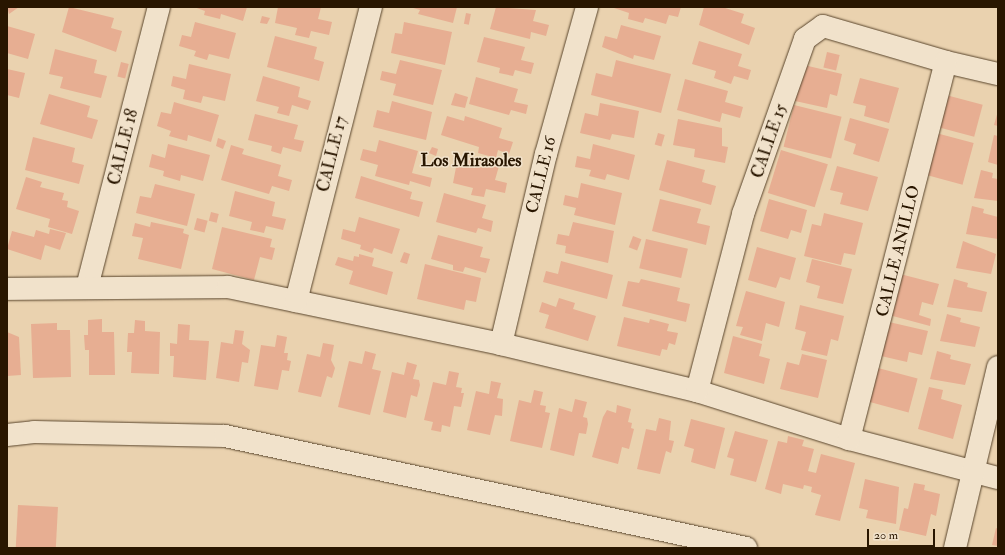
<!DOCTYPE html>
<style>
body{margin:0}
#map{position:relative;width:1005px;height:555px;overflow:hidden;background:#ead2af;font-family:"IM FELL Double Pica",serif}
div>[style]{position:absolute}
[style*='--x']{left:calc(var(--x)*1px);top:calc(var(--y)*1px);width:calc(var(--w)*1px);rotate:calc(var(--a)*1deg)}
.building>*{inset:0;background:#e7ae92;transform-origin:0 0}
.roads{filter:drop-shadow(0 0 1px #59452c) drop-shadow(0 0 1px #59452c)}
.street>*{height:22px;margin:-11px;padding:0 11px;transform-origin:11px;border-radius:11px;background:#f1e2cb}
.secondary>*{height:22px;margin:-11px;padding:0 11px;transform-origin:11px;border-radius:11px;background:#f1e2cb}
span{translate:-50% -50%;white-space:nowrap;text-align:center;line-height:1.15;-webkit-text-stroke:3px #f1e2cb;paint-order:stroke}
.street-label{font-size:17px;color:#291600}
.neighbourhood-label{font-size:18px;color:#291600;font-weight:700}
.frame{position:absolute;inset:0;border:8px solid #291600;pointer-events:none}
.scale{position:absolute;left:867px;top:529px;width:68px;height:18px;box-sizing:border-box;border:2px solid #291600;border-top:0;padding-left:5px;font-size:12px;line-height:14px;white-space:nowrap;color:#291600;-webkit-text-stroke:3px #f1e2cb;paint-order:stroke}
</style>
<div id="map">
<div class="building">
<i style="clip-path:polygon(7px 7px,19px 7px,9px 14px)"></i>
<i style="clip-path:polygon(69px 7px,114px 18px,111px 28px,122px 31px,116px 52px,62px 32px)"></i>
<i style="clip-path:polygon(194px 7px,247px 7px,243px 21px,221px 14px,220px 19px,204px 15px,205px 11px)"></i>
<i style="clip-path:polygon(278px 7px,321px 7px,318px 19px,332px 22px,329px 35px,311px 31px,309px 38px,295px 35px,297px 28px,275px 23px)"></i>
<i style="clip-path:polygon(410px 7px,457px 7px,453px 23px,418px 14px,420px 10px)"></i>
<i style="clip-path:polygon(496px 7px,536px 10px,533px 21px,549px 25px,546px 36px,531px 32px,530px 39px,490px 29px)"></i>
<i style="clip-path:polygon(611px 7px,681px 7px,678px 17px,669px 15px,666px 24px,645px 18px,643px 23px,628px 19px,629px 13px)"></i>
<i style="clip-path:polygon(704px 7px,722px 7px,744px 14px,741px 23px,755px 28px,749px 45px,699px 25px)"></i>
<i style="left:466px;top:13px;width:5px;height:11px;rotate:11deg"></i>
<i style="clip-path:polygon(262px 16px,270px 18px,267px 24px,260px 23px)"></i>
<i style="clip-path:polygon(195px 22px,236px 33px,229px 59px,209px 54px,207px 60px,194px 56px,196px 51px,179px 46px,182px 35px,191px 37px)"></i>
<i style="clip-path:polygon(404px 22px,452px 32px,445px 65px,391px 53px,395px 33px,402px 34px)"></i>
<i style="clip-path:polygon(621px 25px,661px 36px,654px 60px,634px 55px,633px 59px,602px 47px,605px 36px,617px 39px)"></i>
<i style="clip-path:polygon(7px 26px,35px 34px,28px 59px,7px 53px)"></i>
<i style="clip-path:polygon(275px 36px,317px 47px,314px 59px,324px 62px,319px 81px,267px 67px)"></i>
<i style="clip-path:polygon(484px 37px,525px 47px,521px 60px,534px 63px,531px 74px,515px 70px,513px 76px,499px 73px,500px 68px,477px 62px)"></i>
<i style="clip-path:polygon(699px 41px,742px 54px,738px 66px,751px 70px,748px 80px,734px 76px,731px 84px,714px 78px,716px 71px,692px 64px)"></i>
<i style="clip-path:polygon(55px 49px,97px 60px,94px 73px,107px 76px,101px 98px,60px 88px,63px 77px,49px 74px)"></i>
<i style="left:827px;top:52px;width:13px;height:16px;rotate:13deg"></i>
<i style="clip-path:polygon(400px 60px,442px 70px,433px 105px,393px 95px,396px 84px,380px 80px,382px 71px,396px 74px)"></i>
<i style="clip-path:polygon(616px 60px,671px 74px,661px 113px,591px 95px,596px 73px,612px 77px)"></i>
<i style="left:121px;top:62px;width:8px;height:15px;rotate:14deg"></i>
<i style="clip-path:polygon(189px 64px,231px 74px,225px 101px,203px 96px,201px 103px,183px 99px,185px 90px,171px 86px,173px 76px,186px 79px)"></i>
<i style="clip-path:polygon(804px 65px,842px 74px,837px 96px,830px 94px,827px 108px,795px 101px)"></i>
<i style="clip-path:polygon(7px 69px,25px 73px,19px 98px,7px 95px)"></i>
<i style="clip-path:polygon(263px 76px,300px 87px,298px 97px,311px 101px,308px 110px,292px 105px,289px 116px,277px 113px,279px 107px,256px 101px)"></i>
<i style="clip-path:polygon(476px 77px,518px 89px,514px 102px,528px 105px,526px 114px,511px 110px,509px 115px,469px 104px)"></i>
<i style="clip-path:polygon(860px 78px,899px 88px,889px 123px,864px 116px,866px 106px,853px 103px)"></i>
<i style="clip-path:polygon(685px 79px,728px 91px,725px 102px,743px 107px,740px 118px,722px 113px,720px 122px,677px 110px)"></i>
<i style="clip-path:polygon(455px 93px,468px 97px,465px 108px,451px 105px)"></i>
<i style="clip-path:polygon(49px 94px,90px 106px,87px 117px,98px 120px,92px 139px,40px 124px)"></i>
<i style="left:946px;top:95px;width:38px;height:33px;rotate:15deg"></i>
<i style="clip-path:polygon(392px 101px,432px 112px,426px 140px,373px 127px,377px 110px,389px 113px)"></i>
<i style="clip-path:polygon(174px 102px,219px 115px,211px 142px,188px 135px,187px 141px,169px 136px,171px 131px,157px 126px,161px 112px,171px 114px)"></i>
<i style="clip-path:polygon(600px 103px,639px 111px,634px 138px,612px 134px,610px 140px,580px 133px,585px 113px,598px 116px)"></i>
<i style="left:794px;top:105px;width:49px;height:43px;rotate:14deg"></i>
<i style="clip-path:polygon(998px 111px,998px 126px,994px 125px)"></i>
<i style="clip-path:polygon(255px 114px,298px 125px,294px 139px,304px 141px,301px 152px,283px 147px,281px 154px,271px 151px,272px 146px,248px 140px)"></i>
<i style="clip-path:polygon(447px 116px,464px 121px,465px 116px,502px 128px,499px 138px,513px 142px,509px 154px,498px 150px,496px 158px,478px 153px,479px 147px,441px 135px)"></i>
<i style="clip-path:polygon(850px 118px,889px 129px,879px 162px,853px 154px,856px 144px,844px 140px)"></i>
<i style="clip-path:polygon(678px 119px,722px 128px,722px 146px,728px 147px,725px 163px,694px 157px,695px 149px,673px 145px)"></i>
<i style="left:658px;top:133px;width:7px;height:12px;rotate:16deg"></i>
<i style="left:936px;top:133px;width:39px;height:43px;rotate:15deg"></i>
<i style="clip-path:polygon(994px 135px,998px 136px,998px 165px,988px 162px)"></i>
<i style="clip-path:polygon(33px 137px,75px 148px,72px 162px,84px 165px,79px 184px,25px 170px)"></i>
<i style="clip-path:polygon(218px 138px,226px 141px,223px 149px,216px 146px)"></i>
<i style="clip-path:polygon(379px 140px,418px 151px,412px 173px,432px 178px,430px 187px,410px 181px,409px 185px,375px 176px,378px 165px,360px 160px,363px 149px,376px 152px)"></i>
<i style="clip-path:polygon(168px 144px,210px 155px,203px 181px,181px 175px,180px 181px,163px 176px,164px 171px,149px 167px,152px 154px,165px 158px)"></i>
<i style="clip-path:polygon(593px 144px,635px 155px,629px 180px,607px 174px,605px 180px,589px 176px,591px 170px,575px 167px,577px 156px,590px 159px)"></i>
<i style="clip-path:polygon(231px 145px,244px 149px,242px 154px,281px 165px,278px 176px,292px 180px,289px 191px,272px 186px,269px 194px,221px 180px)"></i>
<i style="clip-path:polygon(432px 147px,438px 149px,436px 156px,429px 153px)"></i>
<i style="left:781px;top:150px;width:49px;height:45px;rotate:17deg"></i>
<i style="clip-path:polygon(458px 157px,499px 166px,495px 180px,507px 183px,505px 193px,486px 189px,484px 197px,471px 195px,473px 188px,453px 183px)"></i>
<i style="clip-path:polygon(667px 160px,705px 170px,702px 182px,716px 186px,711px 205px,659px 190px)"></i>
<i style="clip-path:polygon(837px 166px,878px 177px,868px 211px,840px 204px,843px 193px,830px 190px)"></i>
<i style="clip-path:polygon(981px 170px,993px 173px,992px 178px,998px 179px,998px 201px,974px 198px)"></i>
<i style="clip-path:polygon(361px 176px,412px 192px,410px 199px,423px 202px,419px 217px,355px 198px)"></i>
<i style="clip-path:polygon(26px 177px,42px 182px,40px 187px,64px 193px,62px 200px,68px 201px,67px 207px,79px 211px,72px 234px,48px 227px,50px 219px,16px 209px)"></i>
<i style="clip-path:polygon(581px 183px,622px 193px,615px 225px,574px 215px,576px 208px,563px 205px,565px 195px,578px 198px)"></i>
<i style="clip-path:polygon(155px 184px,195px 194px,187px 226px,136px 213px,140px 196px,151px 198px)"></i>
<i style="clip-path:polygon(235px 191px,275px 202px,272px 216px,286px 219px,283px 230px,266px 226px,264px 233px,250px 230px,252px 222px,229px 216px)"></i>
<i style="clip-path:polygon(444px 193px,486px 205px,482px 218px,493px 221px,491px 232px,478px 228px,476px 233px,436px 222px)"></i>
<i style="clip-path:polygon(660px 199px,701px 209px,697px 223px,710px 226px,706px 245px,652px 231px)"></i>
<i style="clip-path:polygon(769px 199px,807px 210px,801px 233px,791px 230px,788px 239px,760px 231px)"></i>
<i style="clip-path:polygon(972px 206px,984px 209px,983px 213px,998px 217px,998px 239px,966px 234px)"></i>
<i style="left:211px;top:212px;width:8px;height:9px;rotate:14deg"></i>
<i style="clip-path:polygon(824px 213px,863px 223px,855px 255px,844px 253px,841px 265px,804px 256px,812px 224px,821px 226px)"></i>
<i style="clip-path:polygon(359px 217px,400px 229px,392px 254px,374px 248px,372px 253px,360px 249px,361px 245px,341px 239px,343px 229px,355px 232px)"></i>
<i style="left:197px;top:218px;width:11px;height:12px;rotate:15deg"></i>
<i style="clip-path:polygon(151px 222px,184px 229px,183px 233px,189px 235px,181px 269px,138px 259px,143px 238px,132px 236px,135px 223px,150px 227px)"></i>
<i style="clip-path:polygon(573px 222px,614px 231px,608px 263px,565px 253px,566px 246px,556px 244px,558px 234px,569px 236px)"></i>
<i style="clip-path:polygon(222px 227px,272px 239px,270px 247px,275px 248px,272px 260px,260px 257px,254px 280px,212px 269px)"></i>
<i style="clip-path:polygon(50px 229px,66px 233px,60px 250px,45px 245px,41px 260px,7px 249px,12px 231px,34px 237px,36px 230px,49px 234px)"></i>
<i style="clip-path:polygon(438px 235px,483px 247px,480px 257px,490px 259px,486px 273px,465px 267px,463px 272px,453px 270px,453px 265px,431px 259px)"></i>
<i style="left:633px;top:236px;width:9px;height:12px;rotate:21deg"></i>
<i style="left:646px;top:239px;width:43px;height:30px;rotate:13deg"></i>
<i style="clip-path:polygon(963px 241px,996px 254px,991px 274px,956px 268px)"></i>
<i style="clip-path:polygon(757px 247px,796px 258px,790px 280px,780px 277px,776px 288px,748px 280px)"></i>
<i style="clip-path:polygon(404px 252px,410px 254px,407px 264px,400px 262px)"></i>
<i style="clip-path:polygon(359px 254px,374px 258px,372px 266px,393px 272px,387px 295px,349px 284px,353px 271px,335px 265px,338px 257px,353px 261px,354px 256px,359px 257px)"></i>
<i style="clip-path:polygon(812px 259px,852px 269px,843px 304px,817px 298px,820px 286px,806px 282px)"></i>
<i style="clip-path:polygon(561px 261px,613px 275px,607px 299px,543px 282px,546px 271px,558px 274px)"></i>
<i style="clip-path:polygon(425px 264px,481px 278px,476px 302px,466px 300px,464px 310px,417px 299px)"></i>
<i style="clip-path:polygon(900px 274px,939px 284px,933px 305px,922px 302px,919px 315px,931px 319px,930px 326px,889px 315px)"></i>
<i style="clip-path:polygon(641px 279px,680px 288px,677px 301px,690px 304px,686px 322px,622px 306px,628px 281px,639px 283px)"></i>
<i style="clip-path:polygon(954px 279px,968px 283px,967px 287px,987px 292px,982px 312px,947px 307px)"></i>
<i style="clip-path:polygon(746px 291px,785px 302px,779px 327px,766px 323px,762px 341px,740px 335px,743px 327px,736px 326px)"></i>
<i style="clip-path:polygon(559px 298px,575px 303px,573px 309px,596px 316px,588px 341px,545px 328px,549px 315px,539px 312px,542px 302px,556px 307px)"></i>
<i style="clip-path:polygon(800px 305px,844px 316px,838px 341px,831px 339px,827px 356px,801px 350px,806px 332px,795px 329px)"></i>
<i style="clip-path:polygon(947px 314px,961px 318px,960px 322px,980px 327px,975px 347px,940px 341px)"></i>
<i style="clip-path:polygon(624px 317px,649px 323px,650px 319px,669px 324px,667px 331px,678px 333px,675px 345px,669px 343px,667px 350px,662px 349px,660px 356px,617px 346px)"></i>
<i style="clip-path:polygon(102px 319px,102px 332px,114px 332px,115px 375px,89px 375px,89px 350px,85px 350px,84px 335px,88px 335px,88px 320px)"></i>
<i style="clip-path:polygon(135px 320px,145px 321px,145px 331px,160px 332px,159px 374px,131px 373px,132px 352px,127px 352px,128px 333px,134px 333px)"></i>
<i style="clip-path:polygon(889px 322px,928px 331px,922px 355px,909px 352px,907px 362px,881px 356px)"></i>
<i style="clip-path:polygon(57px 323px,57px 330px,70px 330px,71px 377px,33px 378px,31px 324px)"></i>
<i style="clip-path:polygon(178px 324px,190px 325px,189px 340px,209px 341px,206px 380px,173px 377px,174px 356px,170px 356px,170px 343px,177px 344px)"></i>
<i style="clip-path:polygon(235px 330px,244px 331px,242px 344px,250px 350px,248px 363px,242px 362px,239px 382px,216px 378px,221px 342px,233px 344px)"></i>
<i style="clip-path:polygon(7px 332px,19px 337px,21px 375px,7px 376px)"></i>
<i style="clip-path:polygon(277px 335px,287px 337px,284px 353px,288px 353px,287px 360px,291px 361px,289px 371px,282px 370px,278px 390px,254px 386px,261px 345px,275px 347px)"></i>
<i style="clip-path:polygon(733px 336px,762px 344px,759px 356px,770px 359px,764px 384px,724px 373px)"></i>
<i style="clip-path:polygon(323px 343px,334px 345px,331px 360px,335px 368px,332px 378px,327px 376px,321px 397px,298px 392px,307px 354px,320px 357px)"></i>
<i style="clip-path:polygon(365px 351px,376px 354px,372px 369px,381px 371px,370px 415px,338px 407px,349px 361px,362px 364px)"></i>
<i style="clip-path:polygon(937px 351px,951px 355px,950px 359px,971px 364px,965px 385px,930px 379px)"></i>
<i style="clip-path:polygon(802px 354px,827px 360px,818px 398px,780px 389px,787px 362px,799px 365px)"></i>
<i style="clip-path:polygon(407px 362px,417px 365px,413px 379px,419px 380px,420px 385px,417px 397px,411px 395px,406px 418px,383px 412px,392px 372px,404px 375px)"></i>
<i style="left:878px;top:368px;width:41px;height:35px;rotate:15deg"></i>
<i style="clip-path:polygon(449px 371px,459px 373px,456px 387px,462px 388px,461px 393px,464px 393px,461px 407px,454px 406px,450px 427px,442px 425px,441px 432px,431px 430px,433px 422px,424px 420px,433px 382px,446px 385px)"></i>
<i style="clip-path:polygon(491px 381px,501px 383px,497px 398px,503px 399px,502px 416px,495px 415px,490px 435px,467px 430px,476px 391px,489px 394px)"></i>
<i style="clip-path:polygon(929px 387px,943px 390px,941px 399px,962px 405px,953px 439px,918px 429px)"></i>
<i style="clip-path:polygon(534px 390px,543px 392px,540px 405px,546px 406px,545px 412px,550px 413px,542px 448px,510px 441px,519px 400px,531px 403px)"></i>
<i style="clip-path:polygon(575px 399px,587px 402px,583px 417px,587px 418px,588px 424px,586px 434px,579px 433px,574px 456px,550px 450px,559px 408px,572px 412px)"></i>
<i style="clip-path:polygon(617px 405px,631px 409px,628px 422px,632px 423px,631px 428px,634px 429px,629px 449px,622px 447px,618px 464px,592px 457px,603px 417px,607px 410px,616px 413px)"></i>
<i style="clip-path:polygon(659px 418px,671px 421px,669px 440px,674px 441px,671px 453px,666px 451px,660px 474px,637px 469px,646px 429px,656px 431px)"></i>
<i style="clip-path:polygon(691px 419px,725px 428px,715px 469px,691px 462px,694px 449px,684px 446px)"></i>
<i style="clip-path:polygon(735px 431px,768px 440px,756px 482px,730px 475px,734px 459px,727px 457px)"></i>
<i style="clip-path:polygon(788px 436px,804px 440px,802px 446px,814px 449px,808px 471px,816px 473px,821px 454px,855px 463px,840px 521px,815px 515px,821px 495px,811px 492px,812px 487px,804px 485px,803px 489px,783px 484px,781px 494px,765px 489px,778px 441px,787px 443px)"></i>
<i style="clip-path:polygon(865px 479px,899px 487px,896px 524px,866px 518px,868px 510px,859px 508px)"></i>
<i style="clip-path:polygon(914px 483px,925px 485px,924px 490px,940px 494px,936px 516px,931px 514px,926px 536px,899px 530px,904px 508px,908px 509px)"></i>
<i style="left:18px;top:505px;width:40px;height:43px;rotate:3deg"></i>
<i style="clip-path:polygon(996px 528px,998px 529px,998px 546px,992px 545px)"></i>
</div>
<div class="roads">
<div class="street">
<i style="--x:87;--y:287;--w:289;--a:-75.6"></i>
<i style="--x:7;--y:289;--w:221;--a:-0.5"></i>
<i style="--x:228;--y:287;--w:279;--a:11.8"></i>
<i style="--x:501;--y:344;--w:202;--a:13.5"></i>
<i style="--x:697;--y:391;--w:159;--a:17.5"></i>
<i style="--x:849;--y:439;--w:154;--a:14.7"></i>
<i style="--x:296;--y:301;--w:303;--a:-75.7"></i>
<i style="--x:501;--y:344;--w:195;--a:-76.7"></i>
<i style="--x:546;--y:154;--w:153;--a:-74.4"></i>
<i style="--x:697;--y:391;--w:183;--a:-75.4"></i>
<i style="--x:743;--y:214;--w:186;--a:-70.5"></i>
<i style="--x:805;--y:39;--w:22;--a:-36"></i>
<i style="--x:823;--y:26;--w:128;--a:16.3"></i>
<i style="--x:946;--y:62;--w:53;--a:13"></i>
<i style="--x:849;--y:439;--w:389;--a:-75.6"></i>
<i style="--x:955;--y:548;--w:186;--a:-76.6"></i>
</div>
<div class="secondary">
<i style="--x:7;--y:435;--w:27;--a:-6"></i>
<i style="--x:34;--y:432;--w:191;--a:1.2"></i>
<i style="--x:225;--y:436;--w:533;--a:12.13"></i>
</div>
</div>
<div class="street-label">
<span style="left:769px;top:141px;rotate:-71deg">CALLE 15</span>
<span style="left:123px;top:147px;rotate:-76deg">CALLE 18</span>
<span style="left:332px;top:154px;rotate:-76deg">CALLE 17</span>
<span style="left:541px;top:175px;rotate:-76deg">CALLE 16</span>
<span style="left:898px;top:251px;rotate:-76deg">CALLE ANILLO</span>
</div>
<div class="neighbourhood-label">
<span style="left:471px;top:161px">Los Mirasoles</span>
</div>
<div class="frame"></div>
<div class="scale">20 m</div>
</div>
